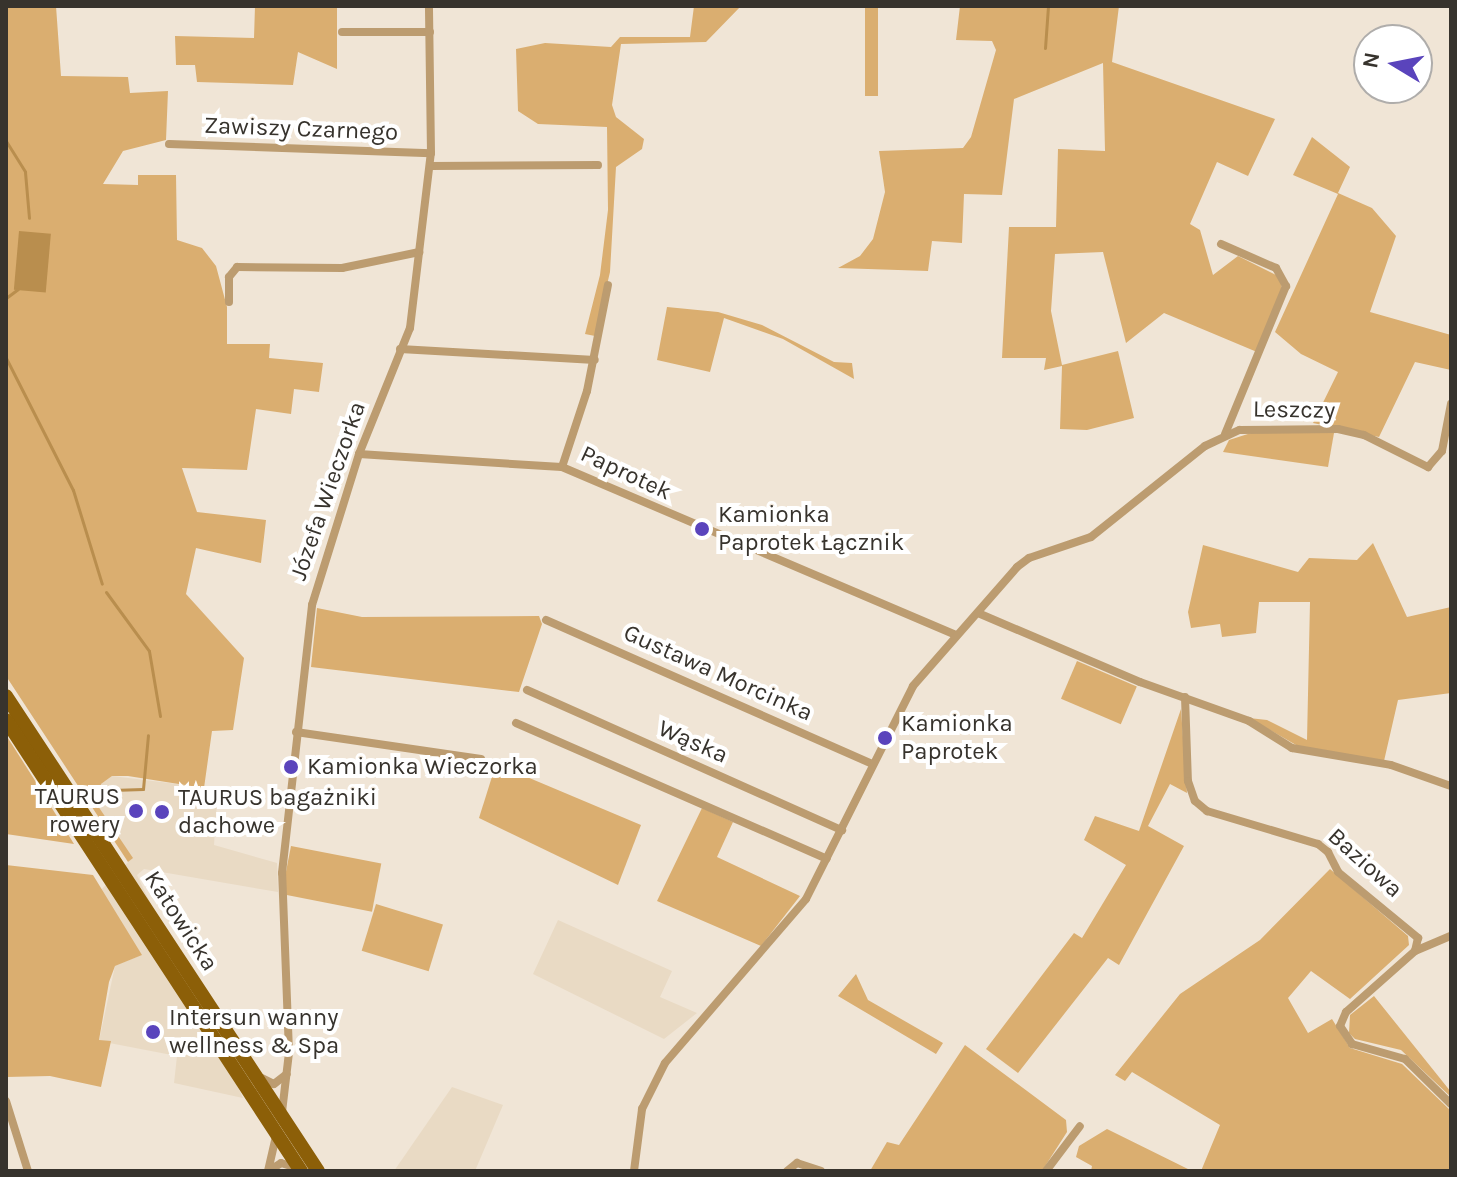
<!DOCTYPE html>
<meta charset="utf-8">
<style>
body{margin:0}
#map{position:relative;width:1457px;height:1177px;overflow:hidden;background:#f0e5d6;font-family:Karla,sans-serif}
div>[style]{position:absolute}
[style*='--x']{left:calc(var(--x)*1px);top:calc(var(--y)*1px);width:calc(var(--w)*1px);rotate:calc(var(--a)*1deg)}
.built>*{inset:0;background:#e9dac4}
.green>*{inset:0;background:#daae70;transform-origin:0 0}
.water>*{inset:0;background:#b98e4e;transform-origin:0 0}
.stream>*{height:3px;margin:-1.5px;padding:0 1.5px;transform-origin:1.5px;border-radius:1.5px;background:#b98e4e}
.street>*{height:8px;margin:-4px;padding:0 4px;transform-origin:4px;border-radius:4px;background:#bc9c70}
.primary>*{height:14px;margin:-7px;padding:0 7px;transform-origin:7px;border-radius:7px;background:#8c5f08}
.dots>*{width:22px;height:22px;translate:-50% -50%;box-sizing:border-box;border:4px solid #fff;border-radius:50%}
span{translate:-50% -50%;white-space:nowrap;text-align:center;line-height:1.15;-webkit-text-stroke:8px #fff;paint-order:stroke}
.street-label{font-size:24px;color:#37332d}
.poi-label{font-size:24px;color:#37332d}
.left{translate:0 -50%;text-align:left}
.right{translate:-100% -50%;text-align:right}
.frame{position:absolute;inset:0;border:8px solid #37332d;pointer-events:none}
.north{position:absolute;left:1353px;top:24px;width:80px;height:80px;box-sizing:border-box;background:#fff;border:2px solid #afadab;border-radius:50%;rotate:280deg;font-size:22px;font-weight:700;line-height:32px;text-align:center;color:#37332d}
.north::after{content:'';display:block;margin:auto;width:28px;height:36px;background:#5a44bc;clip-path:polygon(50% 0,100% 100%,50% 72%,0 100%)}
</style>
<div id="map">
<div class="built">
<i style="clip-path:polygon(112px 776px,218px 789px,214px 845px,277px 863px,278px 892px,144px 869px,137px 875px,243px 1098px,174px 1083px,177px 1056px,99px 1041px,115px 966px,141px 955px,100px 891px,132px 858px,98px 806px,101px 784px)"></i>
<i style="clip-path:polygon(558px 920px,672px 971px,660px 997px,697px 1013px,664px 1039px,533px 974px)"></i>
<i style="clip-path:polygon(452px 1087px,503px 1105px,475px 1171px,394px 1171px)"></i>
</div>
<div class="green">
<i style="clip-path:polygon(56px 6px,61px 76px,128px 77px,130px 93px,168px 91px,166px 140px,123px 151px,103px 184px,138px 185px,138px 175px,176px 175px,177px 240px,202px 248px,216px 266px,227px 307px,227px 344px,270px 344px,269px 358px,323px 363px,319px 392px,294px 389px,291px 414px,256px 409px,247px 470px,182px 468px,197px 512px,266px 520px,261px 563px,196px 548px,186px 594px,244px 658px,233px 730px,212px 731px,204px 788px,128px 776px,112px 776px,101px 784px,98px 806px,133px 858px,128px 862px,6px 676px,6px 7px)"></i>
<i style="clip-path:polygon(255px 6px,337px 6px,337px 69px,298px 52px,293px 85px,197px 82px,195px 65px,176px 65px,175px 36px,254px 38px)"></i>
<i style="clip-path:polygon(694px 6px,741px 6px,706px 42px,621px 44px,612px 105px,616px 117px,644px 139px,642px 149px,616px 167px,610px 272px,595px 336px,585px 334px,600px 275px,608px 210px,607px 127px,538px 124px,518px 111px,516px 49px,545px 43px,611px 47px,620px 37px,690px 37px)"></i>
<i style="left:865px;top:6px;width:13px;height:90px"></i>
<i style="clip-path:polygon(960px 6px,1119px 6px,1112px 62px,1275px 119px,1248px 176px,1217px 162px,1190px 224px,1200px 230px,1213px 275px,1238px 256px,1280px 277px,1282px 289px,1257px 352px,1164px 313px,1126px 343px,1103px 252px,1055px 254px,1051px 311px,1062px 365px,1118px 351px,1134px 418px,1087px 430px,1060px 429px,1062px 366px,1044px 370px,1046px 358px,1002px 358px,1009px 227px,1056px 227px,1058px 149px,1105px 151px,1103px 63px,1014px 99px,1002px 195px,964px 194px,962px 243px,932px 241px,928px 271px,838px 268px,860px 256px,873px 239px,885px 192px,879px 151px,963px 148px,971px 137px,996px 50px,992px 41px,956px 40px)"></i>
<i style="clip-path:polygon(1312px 137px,1350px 167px,1338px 193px,1372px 208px,1396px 236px,1370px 312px,1451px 335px,1451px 370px,1415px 362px,1379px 437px,1313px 423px,1338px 372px,1301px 354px,1275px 332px,1338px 194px,1293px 175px)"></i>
<i style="clip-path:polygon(667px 307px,718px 312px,762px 325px,834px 362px,852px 363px,854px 379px,783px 339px,724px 318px,710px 372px,657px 360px)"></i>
<i style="clip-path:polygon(1251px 433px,1334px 433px,1328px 467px,1223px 452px,1229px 440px)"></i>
<i style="clip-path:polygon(1373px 543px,1407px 617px,1451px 607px,1451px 693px,1398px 700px,1384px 761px,1303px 749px,1249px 718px,1267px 720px,1307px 740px,1310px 602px,1259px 602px,1256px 633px,1222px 637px,1220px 624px,1191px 628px,1188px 612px,1203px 545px,1298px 572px,1309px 558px,1357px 560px)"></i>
<i style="clip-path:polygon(317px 608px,362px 617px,539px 616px,542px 624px,519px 692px,311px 667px)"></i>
<i style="left:1077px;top:661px;width:65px;height:41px;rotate:23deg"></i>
<i style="clip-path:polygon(1181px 709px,1187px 793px,1170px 784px,1148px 826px,1184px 846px,1119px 965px,1108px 958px,1018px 1073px,986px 1049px,1074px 933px,1082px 938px,1126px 865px,1084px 840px,1095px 816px,1139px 831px)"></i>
<i style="clip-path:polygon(6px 735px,34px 779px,74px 844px,6px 834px)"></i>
<i style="clip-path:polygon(496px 764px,641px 825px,618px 885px,479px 818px)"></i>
<i style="clip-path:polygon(702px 808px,733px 822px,717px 857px,800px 896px,761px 946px,657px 901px)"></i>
<i style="left:291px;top:846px;width:92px;height:49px;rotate:11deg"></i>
<i style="clip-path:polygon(6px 865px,93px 875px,142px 955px,115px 966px,109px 982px,99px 1040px,111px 1041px,101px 1087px,50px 1076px,6px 1077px)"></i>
<i style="clip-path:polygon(1330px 869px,1408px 936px,1409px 945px,1350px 999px,1311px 971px,1288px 998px,1308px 1033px,1332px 1019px,1350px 1048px,1402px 1064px,1451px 1111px,1451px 1171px,1201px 1171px,1220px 1125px,1132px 1072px,1125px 1081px,1115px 1075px,1180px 994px,1260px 940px)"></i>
<i style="left:376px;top:904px;width:70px;height:49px;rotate:17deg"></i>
<i style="clip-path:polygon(856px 974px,868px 1000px,943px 1043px,936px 1054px,838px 996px)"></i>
<i style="clip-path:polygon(1374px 996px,1451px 1092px,1451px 1097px,1401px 1050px,1355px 1039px,1349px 1033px,1350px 1015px)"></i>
<i style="clip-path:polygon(965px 1045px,1066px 1120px,1067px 1132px,1042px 1171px,870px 1171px,887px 1142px,899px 1145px)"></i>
<i style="clip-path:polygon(1107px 1129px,1192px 1171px,1091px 1171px,1092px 1166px,1076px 1157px,1079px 1146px)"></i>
</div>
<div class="water">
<i style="left:19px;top:231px;width:32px;height:59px;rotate:5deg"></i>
</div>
<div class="stream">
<i style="--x:1045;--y:48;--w:42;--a:-85.9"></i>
<i style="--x:6;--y:141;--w:36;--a:58"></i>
<i style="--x:25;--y:172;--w:46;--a:85"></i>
<i style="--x:6;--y:298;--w:15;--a:-37"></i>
<i style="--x:6;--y:358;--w:148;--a:63.1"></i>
<i style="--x:73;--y:490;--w:98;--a:72.9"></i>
<i style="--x:106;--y:592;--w:73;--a:53.9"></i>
<i style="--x:149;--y:651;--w:66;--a:80.4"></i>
<i style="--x:111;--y:803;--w:9;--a:-108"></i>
<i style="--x:108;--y:794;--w:6;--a:-45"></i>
<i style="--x:112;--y:790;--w:31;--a:-2"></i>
<i style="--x:143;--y:789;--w:54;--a:-84.7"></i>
</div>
<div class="street">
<i style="--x:342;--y:32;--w:88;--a:0"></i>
<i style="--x:169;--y:144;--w:262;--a:2"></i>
<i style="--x:430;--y:166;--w:168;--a:-0.3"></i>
<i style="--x:1221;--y:244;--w:60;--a:23.6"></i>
<i style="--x:1276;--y:268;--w:21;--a:61"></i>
<i style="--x:1286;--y:286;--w:160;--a:112.4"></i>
<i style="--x:229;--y:302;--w:25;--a:-90"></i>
<i style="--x:229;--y:277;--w:13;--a:-51"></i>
<i style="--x:237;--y:267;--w:105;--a:0.5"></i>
<i style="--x:342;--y:268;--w:79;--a:-11.7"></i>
<i style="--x:400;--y:349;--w:195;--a:3.2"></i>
<i style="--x:359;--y:454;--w:203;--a:3.7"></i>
<i style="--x:562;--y:467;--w:427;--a:23.1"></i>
<i style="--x:562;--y:467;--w:80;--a:-71.8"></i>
<i style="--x:587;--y:391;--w:108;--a:-78.8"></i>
<i style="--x:978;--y:613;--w:176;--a:23.1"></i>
<i style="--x:1140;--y:682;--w:116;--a:19.7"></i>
<i style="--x:1249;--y:721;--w:51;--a:32.1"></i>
<i style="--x:1292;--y:748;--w:100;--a:9.7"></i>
<i style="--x:1391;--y:765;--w:64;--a:19.3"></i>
<i style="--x:546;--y:620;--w:357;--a:23.8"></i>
<i style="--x:527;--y:690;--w:345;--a:24"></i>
<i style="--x:1185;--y:697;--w:84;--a:88"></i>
<i style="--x:1188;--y:781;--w:21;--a:71"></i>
<i style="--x:1195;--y:801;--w:16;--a:40"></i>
<i style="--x:1207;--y:811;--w:116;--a:16.6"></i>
<i style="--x:1318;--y:844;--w:13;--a:39"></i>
<i style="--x:1328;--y:852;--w:22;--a:63"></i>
<i style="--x:1338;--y:872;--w:104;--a:39.5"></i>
<i style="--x:1418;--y:938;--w:13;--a:103"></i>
<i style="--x:1415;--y:951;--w:92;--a:138.5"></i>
<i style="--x:1346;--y:1012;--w:15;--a:113"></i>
<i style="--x:1340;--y:1026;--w:22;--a:56"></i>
<i style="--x:1352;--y:1044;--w:55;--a:15.8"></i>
<i style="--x:1405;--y:1059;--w:64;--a:44.4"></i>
<i style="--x:516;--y:723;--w:339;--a:23.6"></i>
<i style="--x:296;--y:732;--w:187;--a:8.3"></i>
<i style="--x:1415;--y:951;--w:39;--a:-23"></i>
<i style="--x:262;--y:1078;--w:13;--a:27"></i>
<i style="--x:274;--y:1084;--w:16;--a:-38"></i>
<i style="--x:6;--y:1101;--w:73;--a:72.6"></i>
<i style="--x:282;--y:1112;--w:60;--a:-83.3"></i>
<i style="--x:289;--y:1052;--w:179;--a:-92.2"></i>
<i style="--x:282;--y:873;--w:270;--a:-83.6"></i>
<i style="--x:312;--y:605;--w:158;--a:-72.7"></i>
<i style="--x:359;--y:454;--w:136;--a:-68"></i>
<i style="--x:410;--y:328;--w:176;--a:-83.2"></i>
<i style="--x:431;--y:153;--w:147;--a:-90.8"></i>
<i style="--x:270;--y:1170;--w:13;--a:-32"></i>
<i style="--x:281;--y:1163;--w:17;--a:17"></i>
<i style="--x:268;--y:1171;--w:37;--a:-77"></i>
<i style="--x:634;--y:1171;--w:63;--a:-82.6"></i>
<i style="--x:642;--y:1109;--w:51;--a:-63.4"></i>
<i style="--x:665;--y:1063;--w:216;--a:-49.3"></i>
<i style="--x:806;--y:899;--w:238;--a:-63.3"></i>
<i style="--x:913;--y:686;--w:158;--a:-48.8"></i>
<i style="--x:1017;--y:567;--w:15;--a:-37"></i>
<i style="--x:1029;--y:558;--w:65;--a:-18.7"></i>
<i style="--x:1091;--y:537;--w:146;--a:-38.6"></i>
<i style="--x:1205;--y:446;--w:38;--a:-25"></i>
<i style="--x:1240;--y:430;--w:98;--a:-0.6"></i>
<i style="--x:1338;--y:429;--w:27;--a:13"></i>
<i style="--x:1364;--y:435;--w:72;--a:26.6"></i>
<i style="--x:1428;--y:467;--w:21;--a:-49"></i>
<i style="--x:1442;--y:451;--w:48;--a:-79.2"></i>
<i style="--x:787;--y:1171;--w:13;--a:-39"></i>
<i style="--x:797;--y:1163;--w:25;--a:18"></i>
<i style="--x:1046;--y:1171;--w:56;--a:-52.9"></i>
</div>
<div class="primary">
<i style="--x:6;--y:696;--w:568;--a:56.7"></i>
<i style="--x:6;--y:720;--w:539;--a:56.81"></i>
</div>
<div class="dots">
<i style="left:702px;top:529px;background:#5a44bc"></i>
<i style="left:885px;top:738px;background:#5a44bc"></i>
<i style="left:291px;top:767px;background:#5a44bc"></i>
<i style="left:136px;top:811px;background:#5a44bc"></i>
<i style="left:162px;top:812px;background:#5a44bc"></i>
<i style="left:153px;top:1032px;background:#5a44bc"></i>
</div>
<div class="street-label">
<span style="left:301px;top:129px;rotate:2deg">Zawiszy Czarnego</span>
<span style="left:1294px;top:410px;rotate:1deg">Leszczy</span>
<span style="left:626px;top:473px;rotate:25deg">Paprotek</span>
<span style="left:328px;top:491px;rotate:-71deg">Józefa Wieczorka</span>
<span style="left:718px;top:673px;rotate:24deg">Gustawa Morcinka</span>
<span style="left:693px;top:742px;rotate:24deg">Wąska</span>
<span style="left:1365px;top:863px;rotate:42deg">Baziowa</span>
<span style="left:181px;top:921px;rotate:57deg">Katowicka</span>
</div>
<div class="poi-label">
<span class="left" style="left:718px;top:529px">Kamionka<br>Paprotek Łącznik</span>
<span class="left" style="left:901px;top:738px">Kamionka<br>Paprotek</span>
<span class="left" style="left:307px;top:767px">Kamionka Wieczorka</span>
<span class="right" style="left:120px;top:811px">TAURUS<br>rowery</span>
<span class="left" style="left:178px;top:812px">TAURUS bagażniki<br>dachowe</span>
<span class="left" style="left:169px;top:1032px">Intersun wanny<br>wellness &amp; Spa</span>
</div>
<div class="frame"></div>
<div class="north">N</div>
</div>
